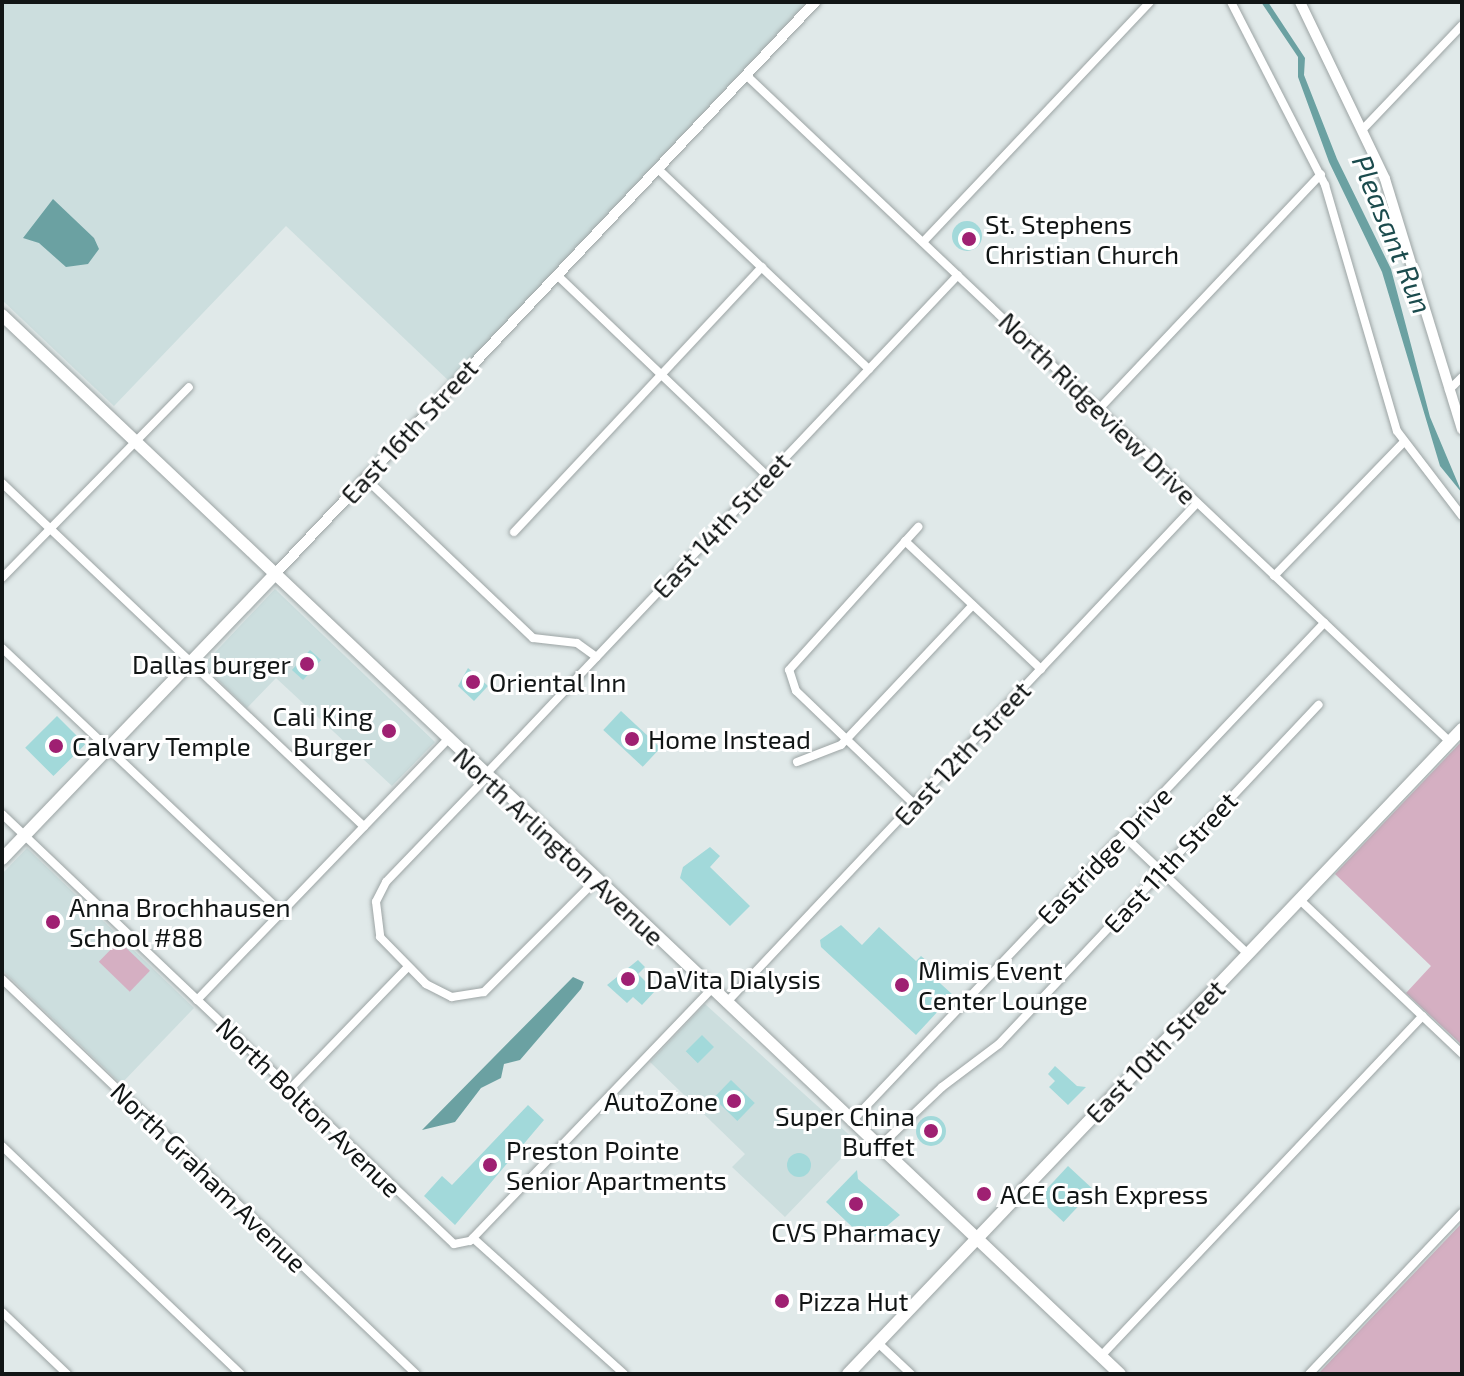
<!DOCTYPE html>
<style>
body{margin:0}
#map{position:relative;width:1464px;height:1376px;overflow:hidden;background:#e0e9e9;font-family:"Exo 2",sans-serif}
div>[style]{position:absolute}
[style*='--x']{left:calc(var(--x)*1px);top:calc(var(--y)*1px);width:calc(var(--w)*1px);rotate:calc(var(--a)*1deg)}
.built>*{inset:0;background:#ccdede}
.green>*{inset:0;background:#d5afc2;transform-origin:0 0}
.water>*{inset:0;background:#6ba1a2}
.building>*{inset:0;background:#a2d9da;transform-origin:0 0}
.round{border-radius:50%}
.roads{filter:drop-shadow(0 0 2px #9ca4a4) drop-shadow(0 0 2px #9ca4a4)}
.minor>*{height:8px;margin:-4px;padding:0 4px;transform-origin:4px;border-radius:4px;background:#fff}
.tertiary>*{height:10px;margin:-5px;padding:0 5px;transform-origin:5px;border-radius:5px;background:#fff}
.secondary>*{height:12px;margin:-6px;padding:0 6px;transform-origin:6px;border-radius:6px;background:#fff}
.dots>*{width:22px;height:22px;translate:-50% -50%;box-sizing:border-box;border:4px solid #fff;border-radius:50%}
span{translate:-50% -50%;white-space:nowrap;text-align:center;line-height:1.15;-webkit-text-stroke:6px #fff;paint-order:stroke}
.poi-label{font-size:26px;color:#111515}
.left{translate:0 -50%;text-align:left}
.right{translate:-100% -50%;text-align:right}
.street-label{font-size:26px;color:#111515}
.water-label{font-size:28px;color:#1b4b4d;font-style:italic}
.frame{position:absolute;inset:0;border:4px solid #111515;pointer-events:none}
</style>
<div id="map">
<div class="built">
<i style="clip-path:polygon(2px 2px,807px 2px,450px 382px,286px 226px,114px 406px,2px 300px)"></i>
<i style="clip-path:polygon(275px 589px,435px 742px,392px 786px,276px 678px,247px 708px,203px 665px)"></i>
<i style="clip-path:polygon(27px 848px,194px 1008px,121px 1084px,2px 970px,2px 874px)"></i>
<i style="clip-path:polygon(705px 1004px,857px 1142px,785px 1217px,732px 1167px,745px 1154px,650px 1062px)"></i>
</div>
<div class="green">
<i style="clip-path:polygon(1462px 741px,1462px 1045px,1406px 993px,1431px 966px,1335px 874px)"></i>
<i style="left:119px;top:941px;width:43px;height:29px;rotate:44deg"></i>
<i style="clip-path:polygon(1462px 1223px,1462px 1374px,1318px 1374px)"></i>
</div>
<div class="water">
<i style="clip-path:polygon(1261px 2px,1268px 2px,1305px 58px,1304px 75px,1337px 159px,1391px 269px,1430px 417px,1462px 493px,1440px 466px,1382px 272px,1329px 162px,1298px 77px,1298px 57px)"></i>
<i style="clip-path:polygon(53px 199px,94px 238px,99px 249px,88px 264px,66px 267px,39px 243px,23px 238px)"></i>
<i style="clip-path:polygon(573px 977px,584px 982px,581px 989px,520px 1060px,504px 1064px,501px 1078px,481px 1088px,455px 1122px,422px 1130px)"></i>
</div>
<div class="building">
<i class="round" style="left:952px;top:221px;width:30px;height:30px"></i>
<i style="left:310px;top:650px;width:15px;height:27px;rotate:42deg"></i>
<i style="clip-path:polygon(468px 668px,488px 686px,474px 701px,458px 686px)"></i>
<i style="left:621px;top:711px;width:54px;height:26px;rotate:43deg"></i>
<i style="left:57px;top:716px;width:40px;height:45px;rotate:45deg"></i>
<i style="clip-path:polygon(710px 847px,720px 856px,710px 867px,750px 906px,730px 926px,680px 878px,683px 867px)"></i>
<i style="clip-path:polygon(841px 925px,862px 945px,879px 927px,916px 961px,921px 956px,935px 968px,930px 974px,953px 995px,916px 1035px,821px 947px,820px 940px)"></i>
<i style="clip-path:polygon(638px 960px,645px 967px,638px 974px,655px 991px,642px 1005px,633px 997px,627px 1003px,607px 985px)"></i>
<i style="left:702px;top:1035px;width:17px;height:23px;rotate:45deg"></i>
<i style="clip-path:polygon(1055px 1066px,1077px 1086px,1086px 1087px,1068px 1105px,1049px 1087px,1055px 1081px,1048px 1074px)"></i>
<i style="left:731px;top:1080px;width:33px;height:25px;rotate:44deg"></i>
<i style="clip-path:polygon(528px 1105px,544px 1120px,455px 1225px,424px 1196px,442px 1176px,452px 1185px)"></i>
<i class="round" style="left:916px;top:1116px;width:30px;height:30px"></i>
<i class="round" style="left:787px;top:1153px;width:24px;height:24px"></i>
<i style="left:1068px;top:1166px;width:35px;height:44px;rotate:43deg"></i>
<i style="clip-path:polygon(857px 1170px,858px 1179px,900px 1215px,868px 1242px,826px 1202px)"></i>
</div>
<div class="roads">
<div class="minor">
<i style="--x:1231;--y:2;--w:206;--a:62.8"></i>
<i style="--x:1325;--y:185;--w:256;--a:73.7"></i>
<i style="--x:1397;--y:431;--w:107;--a:52.6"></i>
<i style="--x:746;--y:75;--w:970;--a:43.45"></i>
<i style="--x:1364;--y:128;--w:142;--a:-46.4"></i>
<i style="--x:658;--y:169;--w:291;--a:43.5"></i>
<i style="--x:923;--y:242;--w:330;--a:-46.6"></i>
<i style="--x:557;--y:275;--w:291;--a:43.7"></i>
<i style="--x:1449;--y:390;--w:18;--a:-45"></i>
<i style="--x:1099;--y:409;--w:323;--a:-46.6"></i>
<i style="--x:365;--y:478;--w:232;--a:43.6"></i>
<i style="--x:533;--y:638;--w:44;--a:6.5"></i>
<i style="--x:577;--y:643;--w:24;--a:36"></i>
<i style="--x:2;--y:483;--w:499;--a:43.5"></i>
<i style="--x:514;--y:532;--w:363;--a:-46.9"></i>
<i style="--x:905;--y:541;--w:187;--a:43.3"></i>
<i style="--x:1274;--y:576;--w:185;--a:-45.9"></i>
<i style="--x:2;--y:578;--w:267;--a:-45.6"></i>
<i style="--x:2;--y:648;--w:386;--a:43.4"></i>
<i style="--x:797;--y:762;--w:47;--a:-21.1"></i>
<i style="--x:841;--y:745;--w:192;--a:-46.7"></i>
<i style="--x:485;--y:775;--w:688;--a:-46.59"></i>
<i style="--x:486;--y:778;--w:144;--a:133.9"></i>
<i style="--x:386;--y:882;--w:22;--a:117"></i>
<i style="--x:376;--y:902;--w:35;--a:83"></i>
<i style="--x:380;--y:937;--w:66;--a:45.6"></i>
<i style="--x:426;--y:984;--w:29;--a:27"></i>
<i style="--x:452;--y:997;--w:32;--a:-9"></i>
<i style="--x:484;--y:992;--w:157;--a:-45"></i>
<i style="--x:914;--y:804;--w:163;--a:-136.2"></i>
<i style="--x:796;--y:691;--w:22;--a:-108"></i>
<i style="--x:789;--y:670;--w:193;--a:-47.9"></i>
<i style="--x:2;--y:814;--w:624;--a:43.57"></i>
<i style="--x:454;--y:1244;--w:16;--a:-11"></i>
<i style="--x:470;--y:1241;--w:348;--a:-46.2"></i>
<i style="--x:1123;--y:835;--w:173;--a:43.6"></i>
<i style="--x:1300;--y:900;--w:224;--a:43.5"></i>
<i style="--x:2;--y:979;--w:572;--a:43.65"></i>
<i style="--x:197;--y:1000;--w:361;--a:-46.1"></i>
<i style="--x:726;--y:1003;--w:687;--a:-46.71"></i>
<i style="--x:290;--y:1089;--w:170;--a:-46"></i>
<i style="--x:851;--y:1122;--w:688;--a:-46.53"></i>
<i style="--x:2;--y:1146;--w:330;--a:43.7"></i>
<i style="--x:879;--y:1147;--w:87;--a:-43.6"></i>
<i style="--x:942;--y:1087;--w:71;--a:-37"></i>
<i style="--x:999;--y:1044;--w:466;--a:-46.7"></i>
<i style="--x:473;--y:1238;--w:203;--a:42"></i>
<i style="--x:2;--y:1312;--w:90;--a:43.6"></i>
<i style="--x:878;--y:1343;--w:45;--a:43.2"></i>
<i style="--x:1101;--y:1356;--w:468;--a:-46.6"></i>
<i style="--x:1309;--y:1374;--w:222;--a:-46.5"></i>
</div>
<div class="tertiary">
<i style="--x:1300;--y:2;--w:196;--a:64.3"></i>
<i style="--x:1385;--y:179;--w:262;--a:72.9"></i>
<i style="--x:277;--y:572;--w:784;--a:-46.65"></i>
</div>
<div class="secondary">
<i style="--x:2;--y:315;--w:1540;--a:43.45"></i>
<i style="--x:2;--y:859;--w:397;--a:-46.2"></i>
<i style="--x:848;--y:1374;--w:891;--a:-46.41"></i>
</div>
</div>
<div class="dots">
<i style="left:969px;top:239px;background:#9f2072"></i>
<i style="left:307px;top:664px;background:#9f2072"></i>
<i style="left:473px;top:682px;background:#9f2072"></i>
<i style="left:389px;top:731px;background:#9f2072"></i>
<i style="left:632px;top:739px;background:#9f2072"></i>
<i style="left:56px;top:746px;background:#9f2072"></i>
<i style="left:53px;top:922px;background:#9f2072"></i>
<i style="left:628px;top:979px;background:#9f2072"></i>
<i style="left:902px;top:985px;background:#9f2072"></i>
<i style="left:734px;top:1101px;background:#9f2072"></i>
<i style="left:931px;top:1131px;background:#9f2072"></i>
<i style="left:490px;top:1165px;background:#9f2072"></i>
<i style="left:984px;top:1194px;background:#9f2072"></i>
<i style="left:856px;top:1204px;background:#9f2072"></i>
<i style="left:782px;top:1301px;background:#9f2072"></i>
</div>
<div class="poi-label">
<span class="left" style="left:985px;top:239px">St. Stephens<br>Christian Church</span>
<span class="right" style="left:291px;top:664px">Dallas burger</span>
<span class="left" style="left:489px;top:682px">Oriental Inn</span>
<span class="right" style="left:373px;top:731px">Cali King<br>Burger</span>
<span class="left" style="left:648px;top:739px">Home Instead</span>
<span class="left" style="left:72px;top:746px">Calvary Temple</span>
<span class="left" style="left:69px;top:922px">Anna Brochhausen<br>School #88</span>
<span class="left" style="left:918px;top:985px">Mimis Event<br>Center Lounge</span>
<span class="left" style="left:646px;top:979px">DaVita Dialysis</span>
<span class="right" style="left:718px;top:1101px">AutoZone</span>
<span class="right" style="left:915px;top:1131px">Super China<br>Buffet</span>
<span class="left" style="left:506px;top:1165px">Preston Pointe<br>Senior Apartments</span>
<span class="left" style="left:1000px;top:1194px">ACE Cash Express</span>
<span style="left:856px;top:1232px">CVS Pharmacy</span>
<span class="left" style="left:798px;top:1301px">Pizza Hut</span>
</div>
<div class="street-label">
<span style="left:1098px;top:408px;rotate:44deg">North Ridgeview Drive</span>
<span style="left:409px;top:431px;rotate:-47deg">East 16th Street</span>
<span style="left:721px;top:525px;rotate:-47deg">East 14th Street</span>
<span style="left:962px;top:753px;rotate:-47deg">East 12th Street</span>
<span style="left:559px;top:846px;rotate:43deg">North Arlington Avenue</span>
<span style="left:1104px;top:855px;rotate:-46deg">Eastridge Drive</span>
<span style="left:1170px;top:862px;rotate:-47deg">East 11th Street</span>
<span style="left:1155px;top:1051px;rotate:-46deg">East 10th Street</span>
<span style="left:309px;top:1107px;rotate:44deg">North Bolton Avenue</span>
<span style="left:209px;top:1177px;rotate:44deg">North Graham Avenue</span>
</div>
<div class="water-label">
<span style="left:1393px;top:234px;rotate:68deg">Pleasant Run</span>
</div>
<div class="frame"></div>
</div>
